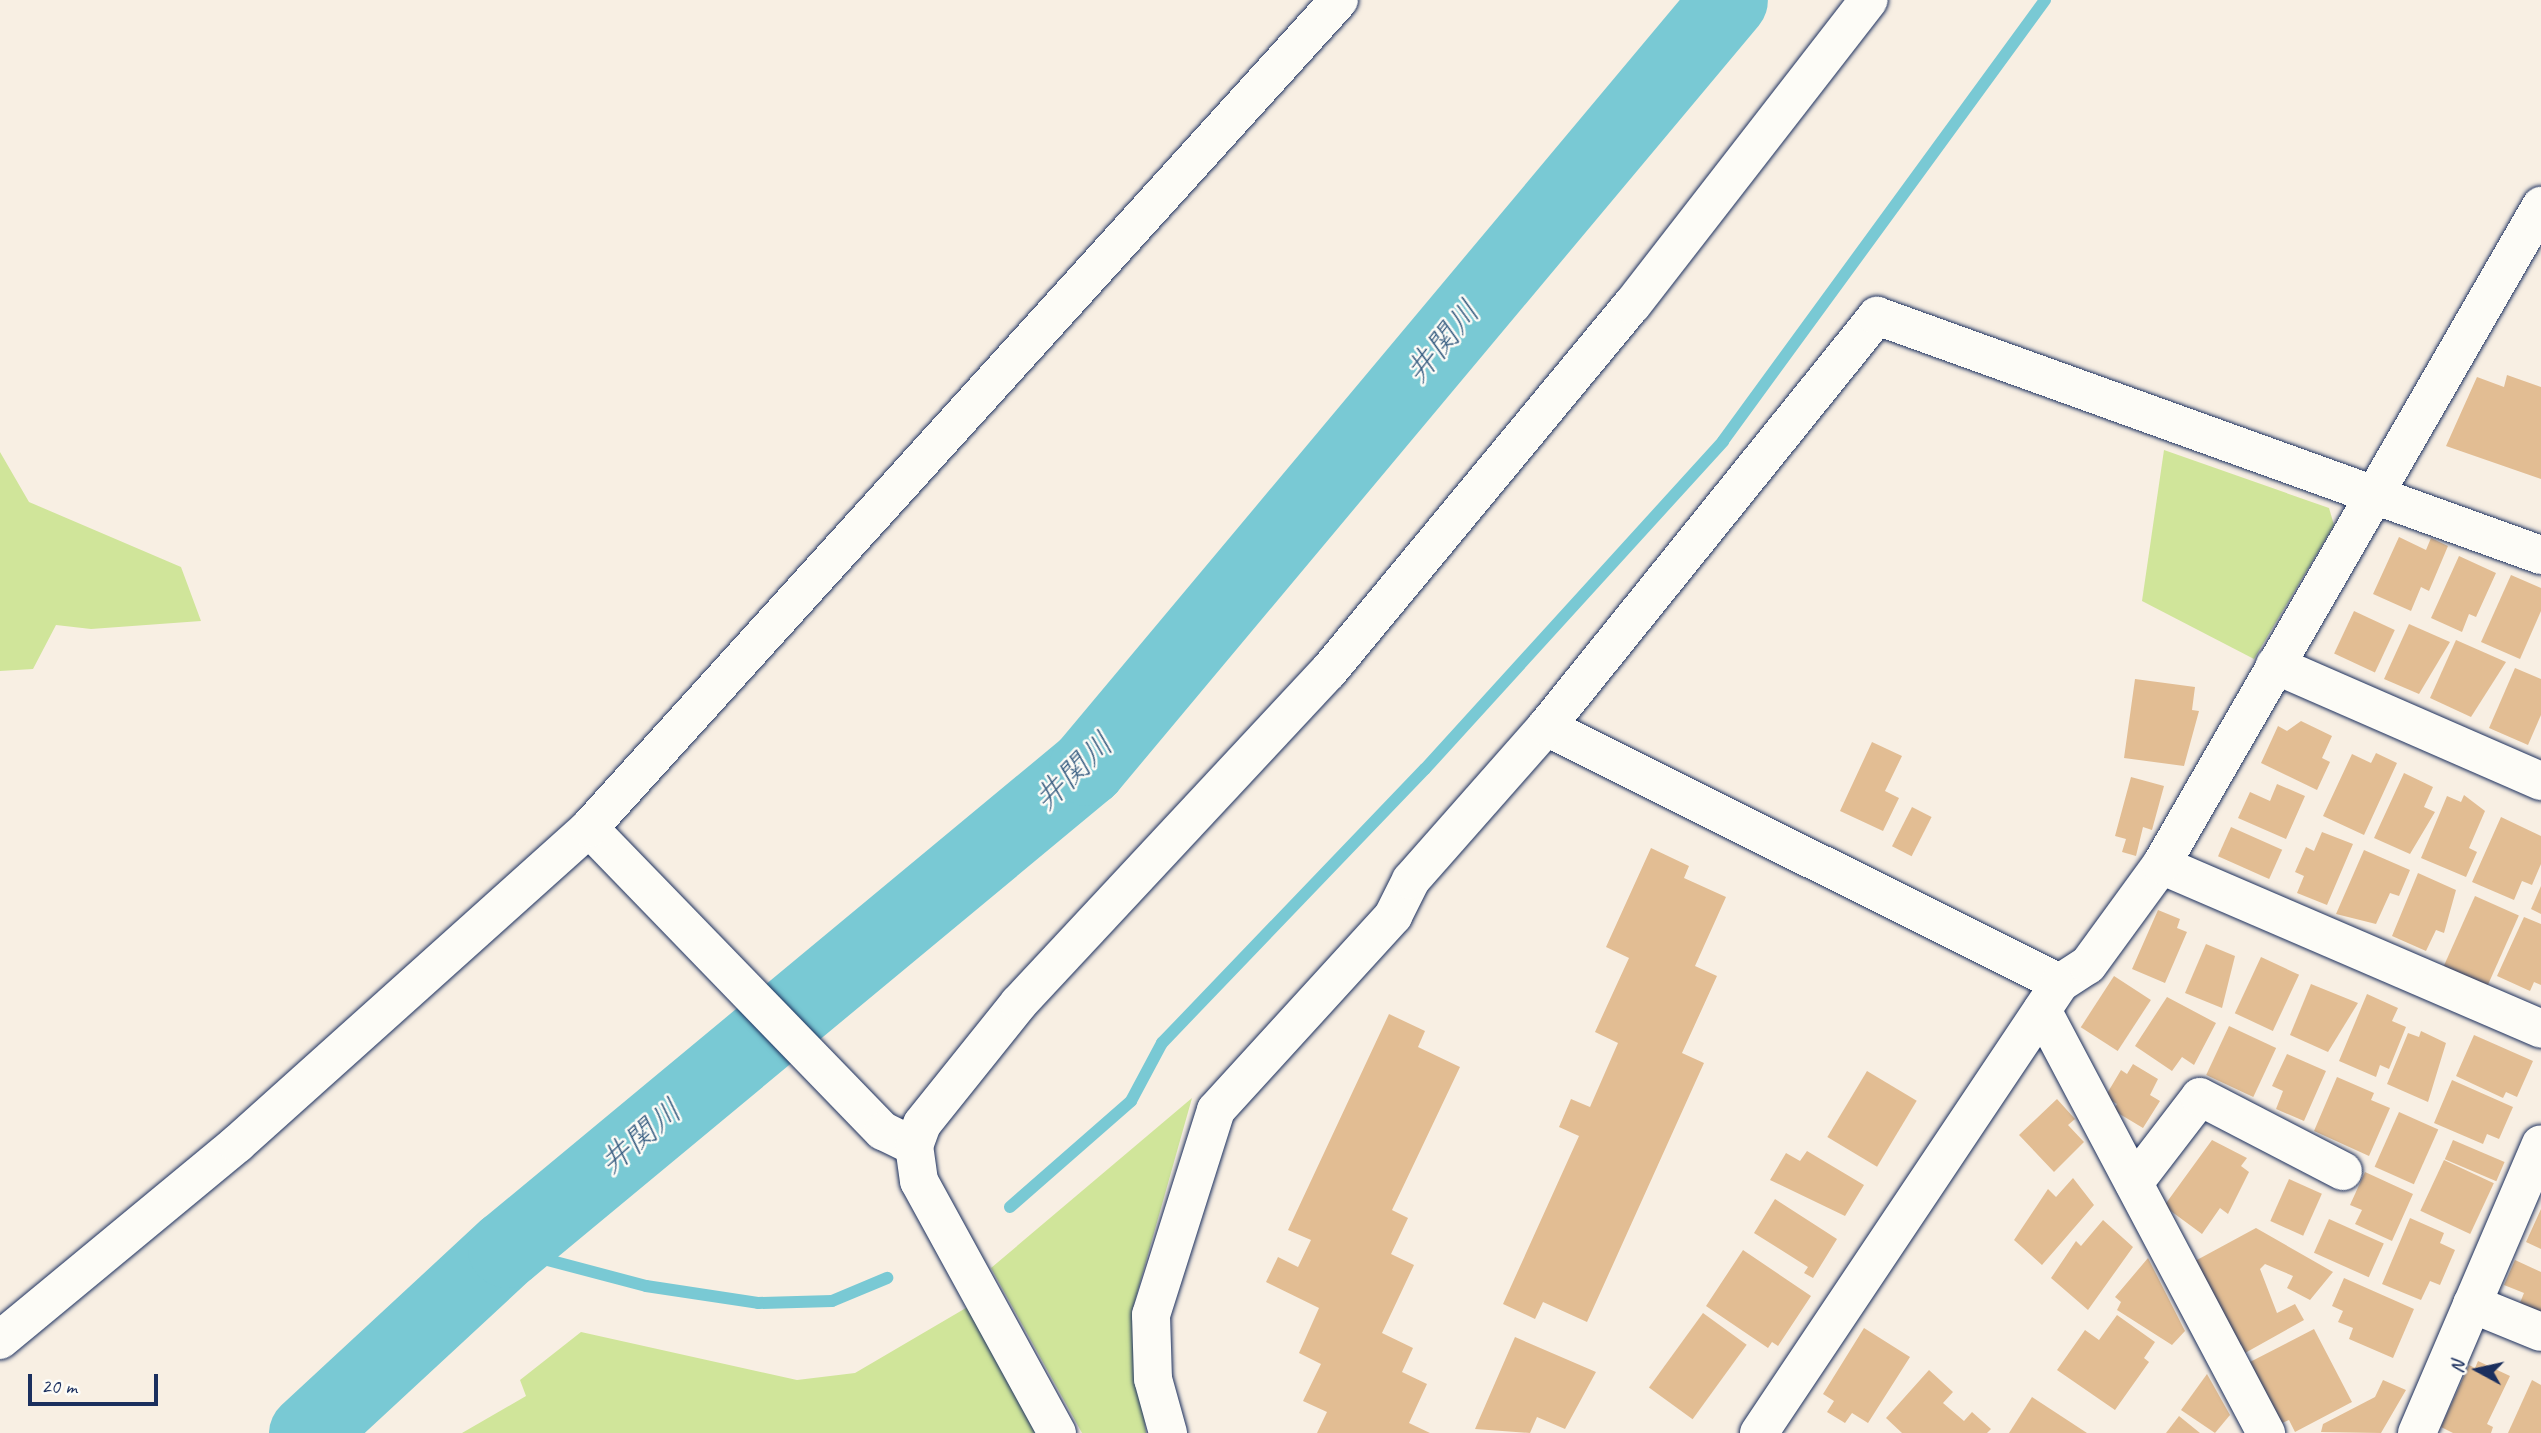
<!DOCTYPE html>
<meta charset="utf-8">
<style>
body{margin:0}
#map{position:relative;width:2541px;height:1433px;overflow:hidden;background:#f8efe3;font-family:Caveat,"Klee One",sans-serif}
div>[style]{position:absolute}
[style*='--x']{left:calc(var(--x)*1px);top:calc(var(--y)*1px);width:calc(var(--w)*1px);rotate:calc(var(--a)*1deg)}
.green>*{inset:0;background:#d0e59a}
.stream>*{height:12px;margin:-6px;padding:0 6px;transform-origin:6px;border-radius:6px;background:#79c9d4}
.river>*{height:77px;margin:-38.5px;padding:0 38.5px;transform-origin:38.5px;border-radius:38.5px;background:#79c9d4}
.building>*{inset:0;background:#e2bd93;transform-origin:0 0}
.roads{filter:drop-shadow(0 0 2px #1b2f5e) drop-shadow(0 0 2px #1b2f5e)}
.minor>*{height:38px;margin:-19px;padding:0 19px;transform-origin:19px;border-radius:19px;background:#fdfcf7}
span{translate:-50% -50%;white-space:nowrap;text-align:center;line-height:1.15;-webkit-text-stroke:5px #fdfcf7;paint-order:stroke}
.water-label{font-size:32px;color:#375d81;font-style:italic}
.north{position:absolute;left:2443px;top:1335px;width:70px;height:70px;-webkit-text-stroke:5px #fdfcf7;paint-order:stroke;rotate:278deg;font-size:19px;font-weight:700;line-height:28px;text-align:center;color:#1b2f5e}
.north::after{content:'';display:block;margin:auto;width:24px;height:32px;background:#1b2f5e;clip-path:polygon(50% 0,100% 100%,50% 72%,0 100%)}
.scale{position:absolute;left:28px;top:1374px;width:130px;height:32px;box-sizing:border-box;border:4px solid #1b2f5e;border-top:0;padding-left:9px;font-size:21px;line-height:24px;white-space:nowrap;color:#1b2f5e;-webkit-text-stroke:5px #fdfcf7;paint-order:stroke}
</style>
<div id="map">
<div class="green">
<i style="clip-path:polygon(2164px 450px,2329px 508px,2334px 525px,2254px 659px,2142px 601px)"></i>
<i style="clip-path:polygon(0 452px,29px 502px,181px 567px,201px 621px,91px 629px,56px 625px,33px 669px,0 671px)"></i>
<i style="clip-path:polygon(1192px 1098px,1132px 1311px,1146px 1433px,1082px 1433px,991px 1268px)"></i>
<i style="clip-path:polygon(971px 1305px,1035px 1433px,462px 1433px,526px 1396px,520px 1380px,581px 1332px,797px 1380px,855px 1373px)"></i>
</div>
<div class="stream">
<i style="--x:1010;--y:1207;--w:161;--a:-41.2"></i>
<i style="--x:1131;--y:1101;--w:66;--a:-61.9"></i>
<i style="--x:1162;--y:1043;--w:380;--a:-46.2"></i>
<i style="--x:1425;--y:769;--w:443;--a:-47.7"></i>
<i style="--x:1723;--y:441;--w:546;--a:-53.86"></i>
<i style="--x:506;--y:1249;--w:145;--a:14.8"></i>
<i style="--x:646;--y:1286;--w:113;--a:8.6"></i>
<i style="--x:758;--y:1303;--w:74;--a:-1.5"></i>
<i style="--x:832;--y:1301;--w:60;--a:-22.7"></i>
</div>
<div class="river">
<i style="--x:307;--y:1433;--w:271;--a:-42.8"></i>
<i style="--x:506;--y:1249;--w:755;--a:-39.68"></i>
<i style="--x:1087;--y:767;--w:1000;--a:-50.07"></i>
</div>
<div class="building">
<i style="clip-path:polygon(2507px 375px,2541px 387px,2541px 479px,2446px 446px,2477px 377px,2504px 387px)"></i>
<i style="clip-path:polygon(2399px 537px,2426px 550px,2431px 538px,2448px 546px,2429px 591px,2421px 587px,2411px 611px,2373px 594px)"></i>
<i style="clip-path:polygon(2459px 556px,2496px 573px,2476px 617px,2469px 614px,2462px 632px,2431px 618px)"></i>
<i style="clip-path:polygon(2511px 575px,2541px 588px,2541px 611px,2520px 659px,2481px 642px)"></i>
<i style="left:2354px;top:611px;width:45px;height:47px;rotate:25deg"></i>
<i style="clip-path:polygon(2409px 624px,2450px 642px,2419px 694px,2384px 679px)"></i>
<i style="clip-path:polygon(2456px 640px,2506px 662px,2471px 717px,2430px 698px)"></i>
<i style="clip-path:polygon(2515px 668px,2541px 679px,2541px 715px,2528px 745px,2489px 728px)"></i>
<i style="clip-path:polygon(2135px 679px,2195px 687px,2192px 710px,2199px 711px,2184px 766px,2124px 758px)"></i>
<i style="clip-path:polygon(2301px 721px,2332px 736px,2322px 758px,2330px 762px,2317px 790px,2261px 763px,2278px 726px,2287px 731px)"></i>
<i style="clip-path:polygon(1872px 742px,1902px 756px,1885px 791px,1899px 798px,1883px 831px,1840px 811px)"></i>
<i style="clip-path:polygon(2376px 753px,2397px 763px,2364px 835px,2323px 816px,2352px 754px,2371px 763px)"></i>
<i style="clip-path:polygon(2404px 773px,2433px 787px,2424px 807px,2435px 812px,2410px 854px,2374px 838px)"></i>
<i style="clip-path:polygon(2131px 777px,2164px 786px,2152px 830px,2143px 827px,2136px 856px,2122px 852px,2126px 839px,2115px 836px)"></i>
<i style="clip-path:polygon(2277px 784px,2305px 796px,2286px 839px,2238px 818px,2250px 792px,2270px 801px)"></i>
<i style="clip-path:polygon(2464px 795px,2485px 811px,2469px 848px,2477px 852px,2466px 877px,2421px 858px,2447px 796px,2461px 802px)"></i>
<i style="left:1912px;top:807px;width:22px;height:44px;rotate:27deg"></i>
<i style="clip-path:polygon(2501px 817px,2541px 836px,2541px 864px,2532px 885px,2522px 881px,2514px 900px,2472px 882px)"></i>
<i style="left:2231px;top:827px;width:56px;height:32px;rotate:24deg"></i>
<i style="clip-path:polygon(2322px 832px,2353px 844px,2327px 905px,2297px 893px,2304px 876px,2295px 872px,2306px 847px,2314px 851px)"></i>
<i style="clip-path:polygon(1651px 848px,1689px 866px,1684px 878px,1726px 897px,1695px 966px,1717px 976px,1682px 1053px,1704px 1063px,1587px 1322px,1543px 1302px,1535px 1319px,1503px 1304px,1579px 1136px,1559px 1127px,1571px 1099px,1590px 1107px,1618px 1043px,1595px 1032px,1629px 958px,1606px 947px)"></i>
<i style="clip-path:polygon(2364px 850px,2410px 870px,2399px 896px,2390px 893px,2376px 924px,2336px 914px)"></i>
<i style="clip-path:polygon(2418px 873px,2456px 890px,2444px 933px,2436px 930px,2426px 951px,2392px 936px)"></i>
<i style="clip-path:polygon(2541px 886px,2541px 914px,2531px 909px)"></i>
<i style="left:2475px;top:896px;width:48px;height:77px;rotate:24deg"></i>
<i style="clip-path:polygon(2158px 910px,2180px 919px,2177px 928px,2187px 932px,2165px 983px,2132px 969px)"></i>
<i style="clip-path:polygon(2524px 917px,2541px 924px,2541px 985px,2534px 982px,2530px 991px,2497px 976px)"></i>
<i style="clip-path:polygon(2206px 944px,2235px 956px,2222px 1008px,2185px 993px)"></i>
<i style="left:2261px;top:957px;width:42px;height:62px;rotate:25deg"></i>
<i style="left:2114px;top:976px;width:44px;height:61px;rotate:33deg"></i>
<i style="clip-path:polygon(2311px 984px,2358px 1003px,2328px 1052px,2290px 1035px)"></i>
<i style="clip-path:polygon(2367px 994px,2398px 1008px,2392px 1021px,2406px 1027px,2389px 1069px,2380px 1065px,2376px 1077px,2339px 1061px)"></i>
<i style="clip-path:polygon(2167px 997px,2216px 1023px,2194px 1065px,2182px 1057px,2172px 1071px,2135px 1046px)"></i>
<i style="clip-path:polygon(1389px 1014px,1425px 1031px,1418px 1047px,1460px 1067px,1392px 1210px,1408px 1218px,1391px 1254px,1414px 1265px,1382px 1333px,1413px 1348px,1402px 1372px,1427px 1384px,1409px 1423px,1430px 1433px,1317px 1433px,1327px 1412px,1303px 1401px,1321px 1364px,1299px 1353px,1319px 1308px,1266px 1282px,1278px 1257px,1298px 1267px,1311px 1240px,1288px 1230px)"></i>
<i style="left:2229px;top:1026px;width:52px;height:54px;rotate:25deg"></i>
<i style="clip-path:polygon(2421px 1031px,2446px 1043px,2428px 1102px,2387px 1084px,2408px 1033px,2419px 1037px)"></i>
<i style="clip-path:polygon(2474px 1035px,2533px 1061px,2517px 1097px,2506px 1092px,2503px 1098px,2456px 1076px)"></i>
<i style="clip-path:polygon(2287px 1054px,2326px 1071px,2304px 1121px,2276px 1109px,2283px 1091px,2272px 1086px)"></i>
<i style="clip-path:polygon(2133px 1064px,2158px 1079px,2150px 1095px,2160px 1101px,2143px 1128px,2113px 1110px,2117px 1104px,2105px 1097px,2121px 1070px,2127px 1074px)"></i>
<i style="left:1867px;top:1071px;width:58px;height:77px;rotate:31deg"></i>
<i style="clip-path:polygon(2337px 1077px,2374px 1093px,2371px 1100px,2390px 1108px,2369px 1156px,2314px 1131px)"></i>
<i style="clip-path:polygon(2452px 1080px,2513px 1107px,2499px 1139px,2487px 1134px,2483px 1144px,2434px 1123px)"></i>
<i style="clip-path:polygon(2057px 1099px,2075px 1119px,2068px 1125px,2084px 1142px,2054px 1172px,2019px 1135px)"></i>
<i style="left:2399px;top:1112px;width:43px;height:60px;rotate:24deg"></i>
<i style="clip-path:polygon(2212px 1140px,2247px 1158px,2241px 1166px,2249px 1172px,2228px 1214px,2220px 1208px,2202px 1234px,2164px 1206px)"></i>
<i style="left:2453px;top:1140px;width:56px;height:21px;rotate:23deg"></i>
<i style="clip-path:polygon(1807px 1151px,1864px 1185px,1845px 1216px,1770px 1180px,1786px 1153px,1800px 1161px)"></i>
<i style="left:2444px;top:1160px;width:55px;height:56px;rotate:25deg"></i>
<i style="clip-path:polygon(2365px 1172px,2413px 1194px,2392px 1241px,2355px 1224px,2362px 1210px,2350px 1205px)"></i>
<i style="clip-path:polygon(2073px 1178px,2094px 1205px,2042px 1265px,2014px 1240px,2048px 1189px,2056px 1197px)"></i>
<i style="left:2289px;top:1179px;width:36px;height:46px;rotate:24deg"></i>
<i style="clip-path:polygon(1775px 1199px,1837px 1239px,1813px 1278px,1804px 1273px,1808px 1267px,1754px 1233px)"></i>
<i style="clip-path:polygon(2541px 1209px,2541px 1261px,2541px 1249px,2526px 1242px)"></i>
<i style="clip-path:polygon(2410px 1218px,2444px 1233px,2440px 1243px,2455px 1250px,2440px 1285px,2430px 1281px,2421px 1300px,2382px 1284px)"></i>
<i style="left:2329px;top:1219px;width:60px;height:37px;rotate:24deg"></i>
<i style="clip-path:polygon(2103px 1220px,2133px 1247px,2088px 1310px,2051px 1278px,2076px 1241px,2081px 1246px)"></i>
<i style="clip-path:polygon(2256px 1228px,2333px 1272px,2310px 1300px,2287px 1288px,2293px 1276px,2265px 1264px,2260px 1269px,2277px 1313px,2295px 1304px,2304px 1320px,2245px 1353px,2195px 1261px)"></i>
<i style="clip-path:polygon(1743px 1250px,1811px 1296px,1778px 1346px,1772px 1342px,1768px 1348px,1706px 1306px)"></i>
<i style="clip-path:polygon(2148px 1258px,2185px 1331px,2172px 1345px,2117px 1310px,2121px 1302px,2115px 1297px)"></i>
<i style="clip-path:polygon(2515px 1260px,2541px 1272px,2541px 1320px,2517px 1310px,2524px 1293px,2504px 1285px)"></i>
<i style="clip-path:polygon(2344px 1278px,2414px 1309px,2393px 1358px,2349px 1339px,2353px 1328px,2338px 1322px,2343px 1311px,2332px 1306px)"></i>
<i style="left:1703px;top:1313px;width:54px;height:92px;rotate:36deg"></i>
<i style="clip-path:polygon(2117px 1315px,2155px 1342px,2144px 1358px,2149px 1362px,2115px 1410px,2057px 1370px,2085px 1330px,2099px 1340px)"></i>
<i style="clip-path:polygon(1864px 1328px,1910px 1357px,1868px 1423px,1852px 1413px,1845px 1423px,1827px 1412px,1834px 1401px,1823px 1394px)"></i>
<i style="clip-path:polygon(2314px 1329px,2352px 1402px,2295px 1432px,2289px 1420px,2282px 1423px,2250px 1362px)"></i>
<i style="clip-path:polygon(1515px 1337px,1596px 1372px,1565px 1429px,1537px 1417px,1530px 1433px,1475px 1429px)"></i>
<i style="clip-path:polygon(2478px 1361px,2510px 1376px,2487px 1424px,2493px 1427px,2491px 1433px,2453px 1433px,2441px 1427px,2469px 1365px,2475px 1368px)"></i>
<i style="clip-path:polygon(1929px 1370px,1953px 1392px,1943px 1403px,1964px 1421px,1972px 1412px,1991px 1429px,1987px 1433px,1902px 1433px,1886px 1418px)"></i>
<i style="clip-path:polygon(2207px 1374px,2230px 1415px,2215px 1433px,2181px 1410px)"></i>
<i style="clip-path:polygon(2383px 1380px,2406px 1390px,2381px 1433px,2321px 1432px,2323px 1424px,2375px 1397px)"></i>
<i style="clip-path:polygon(2532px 1380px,2541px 1385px,2541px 1433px,2508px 1433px)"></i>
<i style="clip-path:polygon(2032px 1397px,2087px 1433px,2009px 1433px)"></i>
<i style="clip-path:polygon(2179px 1416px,2200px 1433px,2166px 1433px)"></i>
</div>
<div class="roads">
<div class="minor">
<i style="--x:2275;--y:665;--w:290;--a:23.6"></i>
<i style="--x:1546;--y:727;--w:574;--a:26.48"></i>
<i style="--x:589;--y:828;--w:422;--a:45.9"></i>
<i style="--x:883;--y:1131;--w:34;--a:26"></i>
<i style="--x:2161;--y:865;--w:414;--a:23.3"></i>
<i style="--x:2042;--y:1010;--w:479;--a:62.1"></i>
<i style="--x:2134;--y:1183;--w:108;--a:-52.5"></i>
<i style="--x:2200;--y:1097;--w:161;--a:27.4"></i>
<i style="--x:2472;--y:1304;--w:74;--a:22.1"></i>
<i style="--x:0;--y:1340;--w:308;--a:-39.6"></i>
<i style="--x:237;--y:1144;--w:473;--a:-41.9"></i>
<i style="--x:589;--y:828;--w:1117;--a:-47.83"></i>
<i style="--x:1057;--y:1433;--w:287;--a:-118.7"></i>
<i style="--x:919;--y:1181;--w:35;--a:-98"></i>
<i style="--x:914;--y:1146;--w:23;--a:-70"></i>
<i style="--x:922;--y:1124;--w:155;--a:-51.3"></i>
<i style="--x:1019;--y:1003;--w:453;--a:-47"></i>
<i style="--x:1328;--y:672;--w:477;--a:-50.4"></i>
<i style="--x:1632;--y:305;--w:386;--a:-52.2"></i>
<i style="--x:1168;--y:1433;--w:56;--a:-105.5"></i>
<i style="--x:1153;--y:1379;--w:64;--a:-91.8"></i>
<i style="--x:1151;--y:1315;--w:215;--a:-72.4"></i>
<i style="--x:1216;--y:1110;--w:263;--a:-47.6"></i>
<i style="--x:1393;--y:916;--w:40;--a:-63.4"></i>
<i style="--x:1411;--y:880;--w:204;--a:-48.6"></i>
<i style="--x:1546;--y:727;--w:528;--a:-51.15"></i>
<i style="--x:1877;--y:316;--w:706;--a:19.8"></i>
<i style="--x:1759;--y:1433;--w:541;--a:-56.22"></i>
<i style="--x:2060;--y:983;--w:33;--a:-33"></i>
<i style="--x:2088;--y:965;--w:124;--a:-53.9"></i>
<i style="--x:2161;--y:865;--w:761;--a:-60.03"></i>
<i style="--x:2417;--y:1433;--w:314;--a:-66.8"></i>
</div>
</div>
<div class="water-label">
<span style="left:1443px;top:342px;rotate:-50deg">井関川</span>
<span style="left:1074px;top:772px;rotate:-44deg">井関川</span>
<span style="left:641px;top:1137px;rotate:-40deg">井関川</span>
</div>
<div class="north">N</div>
<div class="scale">20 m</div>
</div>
